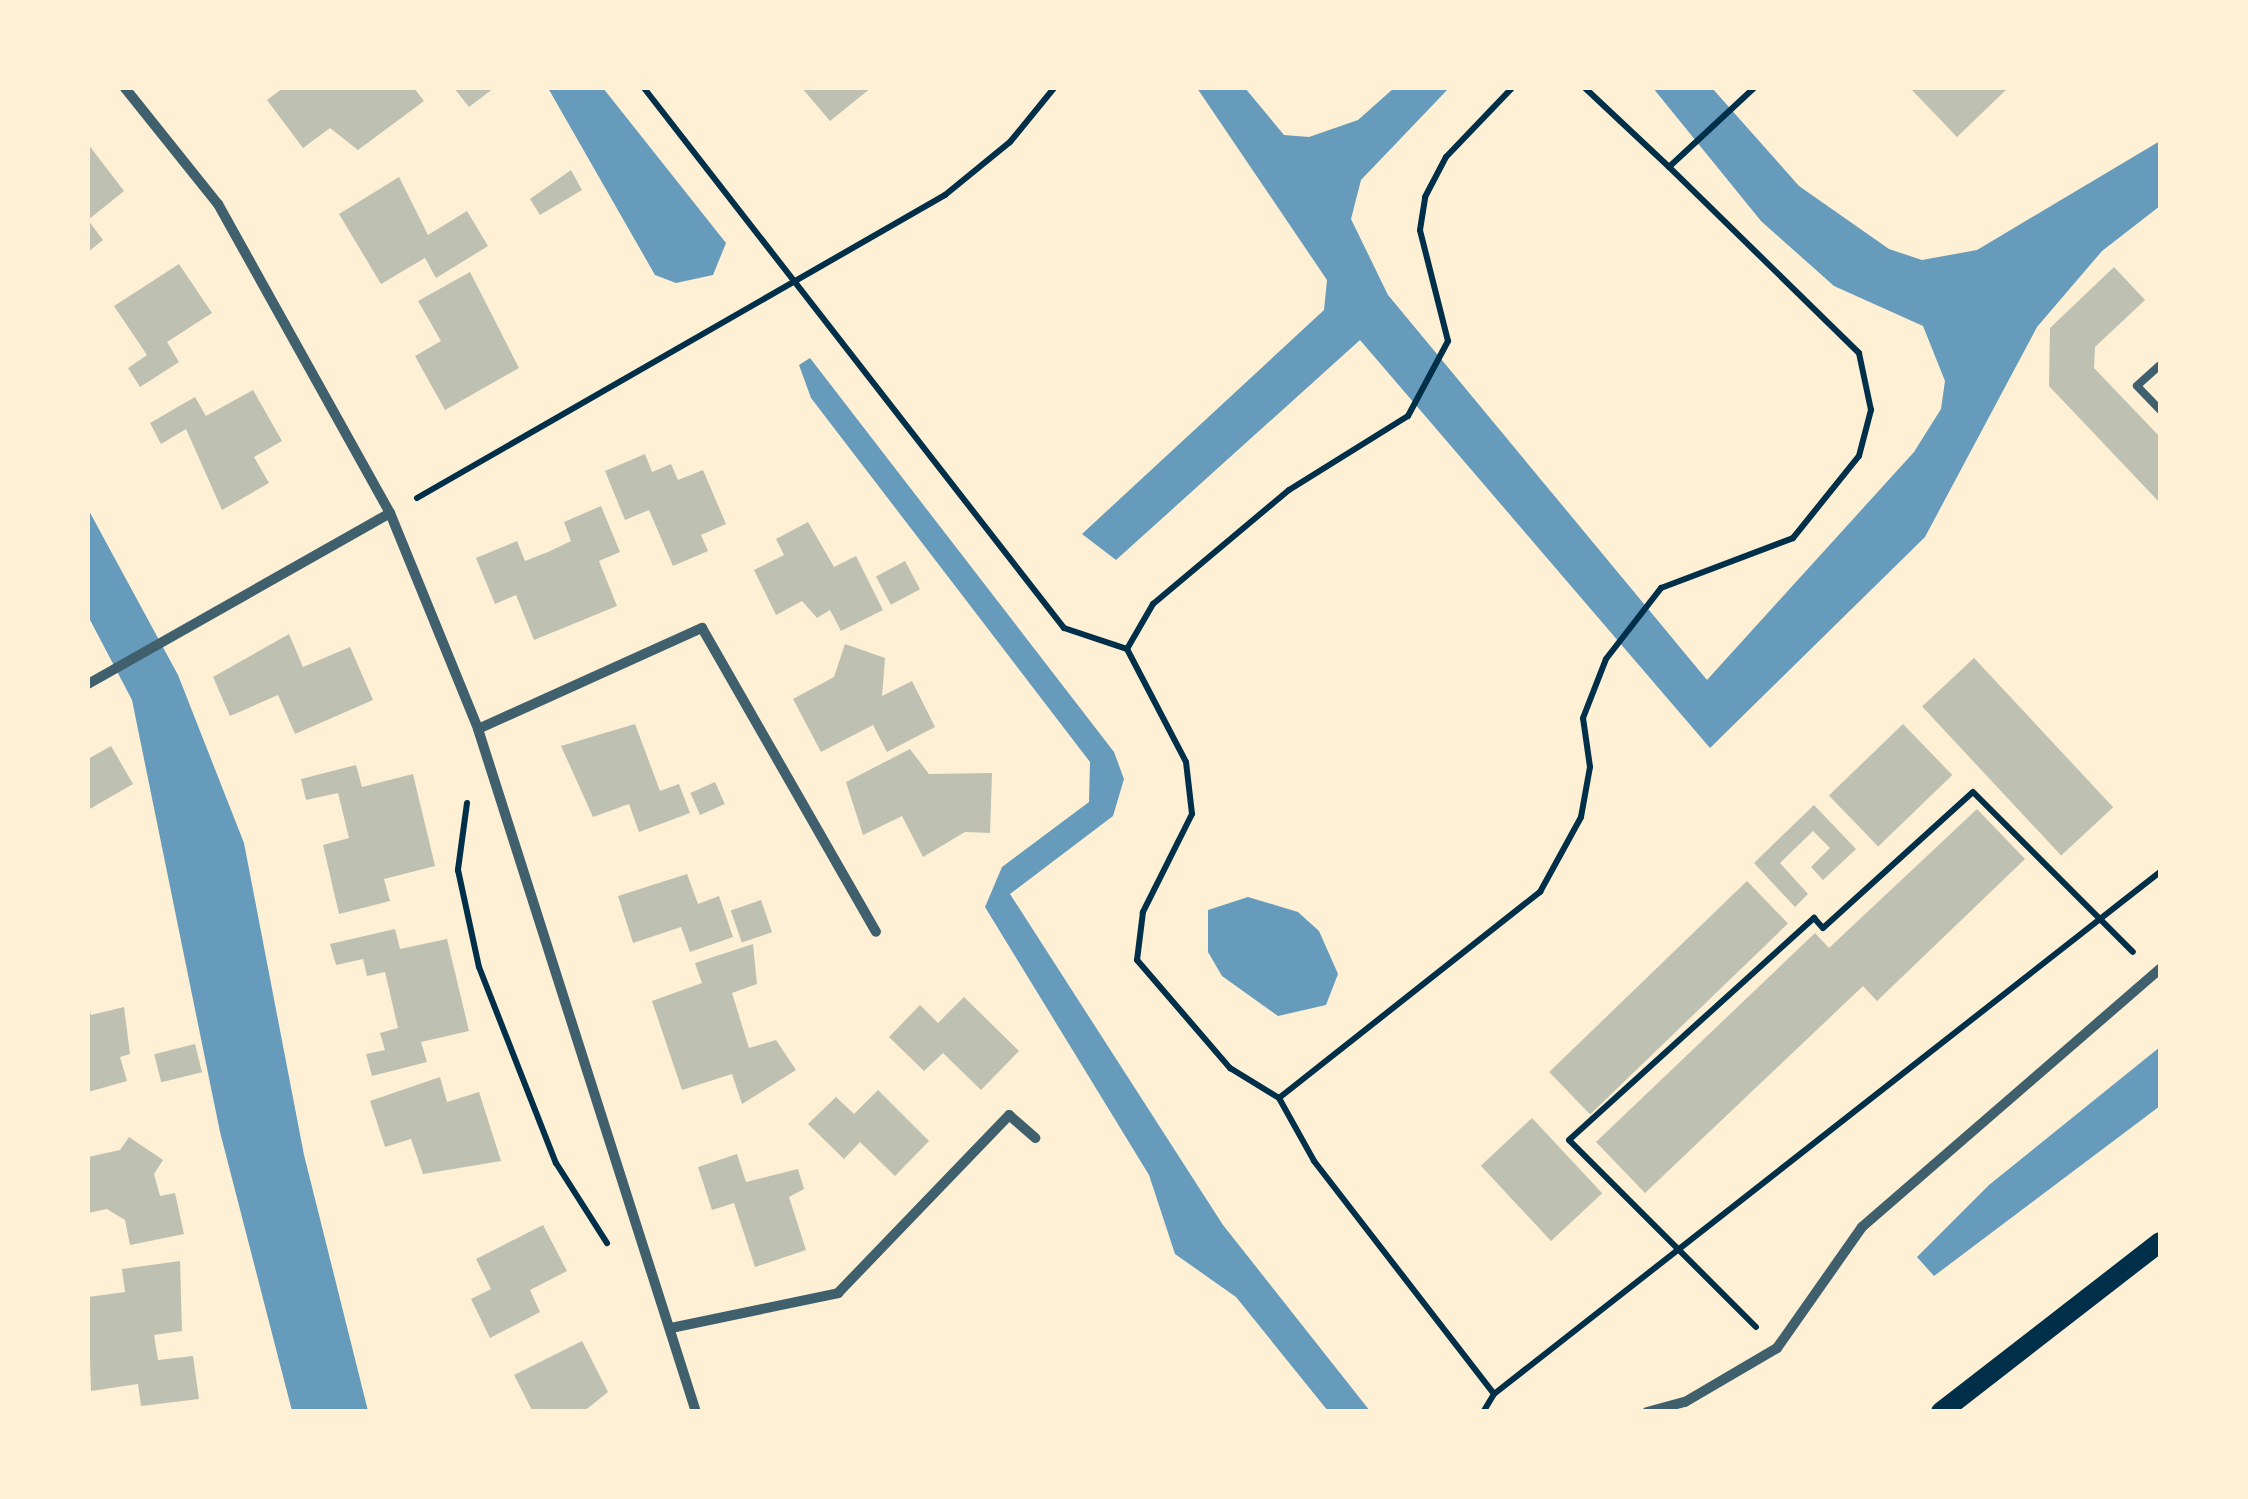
<!DOCTYPE html>
<style>
body{margin:0}
#map{position:relative;width:2248px;height:1499px;overflow:hidden;background:#fdf0d5;font-family:"Noto Sans",sans-serif}
div>[style]{position:absolute}
[style*='--x']{left:calc(var(--x)*1px);top:calc(var(--y)*1px);width:calc(var(--w)*1px);rotate:calc(var(--a)*1deg)}
.water>*{inset:0;background:#669bbc}
.building>*{inset:0;background:#bec0b2;transform-origin:0 0}
.path>*{height:6px;margin:-3px;padding:0 3px;transform-origin:3px;border-radius:3px;background:#003049}
.service>*{height:8px;margin:-4px;padding:0 4px;transform-origin:4px;border-radius:4px;background:#3f606c}
.minor>*{height:10px;margin:-5px;padding:0 5px;transform-origin:5px;border-radius:5px;background:#3f606c}
.secondary>*{height:20px;margin:-10px;padding:0 10px;transform-origin:10px;border-radius:10px;background:#003049}
span{translate:-50% -50%;white-space:nowrap;text-align:center;line-height:1.15;-webkit-text-stroke:9px #fdf0d5;paint-order:stroke}
.frame{position:absolute;inset:0;border:90px solid #fdf0d5;pointer-events:none}
</style>
<div id="map">
<div class="water">
<i style="clip-path:polygon(548px 88px,603px 88px,726px 243px,713px 275px,676px 283px,655px 275px)"></i>
<i style="clip-path:polygon(1197px 88px,1245px 88px,1284px 135px,1309px 137px,1358px 120px,1394px 88px,1449px 88px,1361px 180px,1351px 219px,1388px 295px,1707px 680px,1914px 452px,1941px 409px,1945px 381px,1923px 326px,1834px 286px,1761px 221px,1653px 88px,1712px 88px,1799px 186px,1889px 249px,1922px 260px,1977px 250px,2160px 141px,2160px 206px,2102px 251px,2037px 327px,1925px 537px,1710px 748px,1360px 340px,1116px 560px,1082px 534px,1324px 310px,1327px 280px)"></i>
<i style="clip-path:polygon(810px 358px,1114px 752px,1124px 779px,1113px 816px,1010px 894px,1223px 1225px,1370px 1411px,1328px 1411px,1236px 1297px,1175px 1254px,1149px 1175px,985px 907px,1002px 867px,1089px 802px,1090px 762px,811px 398px,799px 365px)"></i>
<i style="clip-path:polygon(88px 509px,178px 675px,244px 843px,304px 1155px,368px 1411px,292px 1411px,220px 1132px,132px 700px,88px 616px)"></i>
<i style="clip-path:polygon(1248px 897px,1298px 912px,1319px 931px,1338px 974px,1326px 1005px,1278px 1016px,1222px 976px,1208px 952px,1208px 910px)"></i>
<i style="clip-path:polygon(2160px 1047px,2160px 1106px,1934px 1276px,1917px 1257px,1989px 1185px)"></i>
</div>
<div class="building">
<i style="clip-path:polygon(283px 88px,414px 88px,424px 101px,358px 150px,330px 128px,303px 148px,267px 100px)"></i>
<i style="clip-path:polygon(454px 88px,494px 88px,469px 107px)"></i>
<i style="clip-path:polygon(802px 88px,871px 88px,830px 121px)"></i>
<i style="clip-path:polygon(1910px 88px,2008px 88px,1957px 137px)"></i>
<i style="clip-path:polygon(88px 144px,124px 191px,88px 220px,103px 240px,88px 252px)"></i>
<i style="clip-path:polygon(571px 170px,582px 190px,540px 215px,530px 199px)"></i>
<i style="clip-path:polygon(399px 177px,428px 235px,467px 211px,488px 246px,436px 278px,425px 258px,381px 284px,339px 214px)"></i>
<i style="clip-path:polygon(179px 264px,212px 313px,167px 342px,179px 362px,140px 387px,128px 368px,147px 355px,114px 306px)"></i>
<i style="clip-path:polygon(2114px 267px,2145px 300px,2095px 347px,2094px 368px,2160px 437px,2160px 503px,2049px 386px,2050px 328px)"></i>
<i style="clip-path:polygon(470px 272px,519px 368px,445px 410px,415px 356px,441px 341px,418px 301px)"></i>
<i style="clip-path:polygon(253px 390px,282px 441px,254px 457px,269px 483px,222px 510px,186px 429px,161px 444px,150px 423px,195px 397px,206px 416px)"></i>
<i style="clip-path:polygon(645px 454px,652px 472px,671px 464px,678px 480px,703px 470px,726px 524px,701px 535px,708px 551px,673px 566px,649px 510px,625px 520px,605px 471px)"></i>
<i style="clip-path:polygon(601px 506px,620px 552px,599px 561px,617px 606px,534px 640px,516px 595px,495px 604px,476px 558px,517px 541px,525px 561px,548px 552px,571px 541px,564px 522px)"></i>
<i style="clip-path:polygon(808px 522px,834px 567px,856px 556px,883px 610px,841px 631px,830px 610px,817px 618px,802px 601px,776px 615px,754px 570px,784px 555px,776px 539px)"></i>
<i style="left:905px;top:561px;width:32px;height:33px;rotate:62deg"></i>
<i style="clip-path:polygon(289px 634px,303px 667px,350px 647px,373px 700px,295px 734px,278px 695px,230px 716px,213px 677px)"></i>
<i style="clip-path:polygon(845px 644px,885px 658px,882px 696px,912px 681px,935px 727px,887px 752px,873px 725px,821px 752px,793px 699px,834px 677px)"></i>
<i style="left:1974px;top:658px;width:204px;height:71px;rotate:47deg"></i>
<i style="clip-path:polygon(635px 724px,660px 791px,679px 784px,690px 813px,639px 832px,629px 804px,593px 817px,561px 746px)"></i>
<i style="left:1903px;top:724px;width:71px;height:103px;rotate:46deg"></i>
<i style="clip-path:polygon(111px 746px,133px 784px,88px 810px,88px 759px)"></i>
<i style="clip-path:polygon(910px 749px,929px 774px,992px 773px,990px 833px,965px 832px,923px 857px,902px 816px,863px 835px,846px 782px)"></i>
<i style="clip-path:polygon(356px 765px,362px 787px,413px 774px,435px 866px,384px 879px,390px 901px,339px 914px,323px 845px,349px 838px,338px 793px,306px 800px,301px 779px)"></i>
<i style="left:715px;top:782px;width:24px;height:27px;rotate:66deg"></i>
<i style="clip-path:polygon(1814px 805px,1856px 849px,1823px 880px,1811px 867px,1830px 848px,1813px 831px,1780px 863px,1808px 894px,1795px 907px,1754px 863px)"></i>
<i style="clip-path:polygon(1977px 809px,2025px 859px,1877px 1001px,1863px 986px,1645px 1193px,1596px 1142px,1815px 933px,1829px 948px)"></i>
<i style="clip-path:polygon(687px 874px,698px 904px,719px 896px,733px 937px,690px 952px,681px 927px,633px 943px,618px 896px)"></i>
<i style="left:1747px;top:881px;width:59px;height:275px;rotate:46deg"></i>
<i style="left:761px;top:900px;width:34px;height:32px;rotate:71deg"></i>
<i style="clip-path:polygon(395px 929px,400px 949px,447px 939px,469px 1031px,421px 1042px,427px 1062px,372px 1076px,366px 1054px,385px 1050px,380px 1033px,398px 1028px,385px 972px,367px 976px,363px 959px,336px 965px,330px 944px)"></i>
<i style="clip-path:polygon(753px 944px,757px 984px,732px 993px,749px 1048px,776px 1040px,796px 1070px,742px 1104px,732px 1074px,682px 1090px,652px 1001px,702px 983px,695px 963px)"></i>
<i style="clip-path:polygon(964px 997px,1019px 1051px,981px 1090px,943px 1053px,924px 1071px,889px 1037px,920px 1005px,938px 1023px)"></i>
<i style="clip-path:polygon(89px 1007px,91px 1015px,124px 1007px,130px 1054px,120px 1057px,127px 1081px,88px 1092px)"></i>
<i style="left:195px;top:1044px;width:29px;height:42px;rotate:76deg"></i>
<i style="clip-path:polygon(440px 1077px,447px 1102px,479px 1092px,501px 1161px,423px 1174px,411px 1139px,385px 1147px,370px 1101px)"></i>
<i style="clip-path:polygon(878px 1090px,929px 1141px,895px 1176px,860px 1142px,844px 1159px,808px 1124px,836px 1097px,854px 1114px)"></i>
<i style="left:1532px;top:1118px;width:103px;height:70px;rotate:47deg"></i>
<i style="clip-path:polygon(129px 1137px,163px 1160px,154px 1174px,160px 1196px,175px 1193px,184px 1234px,130px 1245px,125px 1220px,107px 1209px,88px 1213px,88px 1157px,120px 1150px)"></i>
<i style="clip-path:polygon(737px 1154px,746px 1182px,798px 1169px,804px 1189px,789px 1197px,806px 1250px,755px 1267px,734px 1203px,712px 1210px,698px 1167px)"></i>
<i style="clip-path:polygon(543px 1225px,567px 1271px,530px 1290px,540px 1312px,490px 1338px,471px 1299px,491px 1289px,476px 1259px)"></i>
<i style="clip-path:polygon(180px 1261px,182px 1331px,154px 1335px,158px 1360px,193px 1356px,199px 1399px,141px 1406px,138px 1384px,91px 1391px,88px 1297px,125px 1292px,122px 1269px)"></i>
<i style="clip-path:polygon(582px 1341px,608px 1392px,583px 1412px,533px 1412px,514px 1375px)"></i>
</div>
<div class="path">
<i style="--x:644;--y:88;--w:684;--a:52.13"></i>
<i style="--x:1064;--y:628;--w:66;--a:18.4"></i>
<i style="--x:1127;--y:649;--w:127;--a:62.4"></i>
<i style="--x:1186;--y:762;--w:52;--a:83.4"></i>
<i style="--x:1192;--y:814;--w:110;--a:116.6"></i>
<i style="--x:1143;--y:912;--w:48;--a:97.1"></i>
<i style="--x:1137;--y:960;--w:143;--a:49.3"></i>
<i style="--x:1230;--y:1068;--w:57;--a:31.5"></i>
<i style="--x:1279;--y:1098;--w:72;--a:60.9"></i>
<i style="--x:1314;--y:1161;--w:294;--a:52.3"></i>
<i style="--x:1494;--y:1394;--w:21;--a:121"></i>
<i style="--x:1585;--y:88;--w:115;--a:43.2"></i>
<i style="--x:417;--y:498;--w:609;--a:-29.85"></i>
<i style="--x:945;--y:195;--w:84;--a:-39.2"></i>
<i style="--x:1010;--y:142;--w:70;--a:-50.8"></i>
<i style="--x:1127;--y:649;--w:52;--a:-60"></i>
<i style="--x:1153;--y:604;--w:177;--a:-40"></i>
<i style="--x:1289;--y:490;--w:140;--a:-31.9"></i>
<i style="--x:1408;--y:416;--w:85;--a:-61.9"></i>
<i style="--x:1448;--y:341;--w:114;--a:-104.2"></i>
<i style="--x:1420;--y:230;--w:33;--a:-81"></i>
<i style="--x:1425;--y:197;--w:45;--a:-62.3"></i>
<i style="--x:1446;--y:157;--w:95;--a:-46.3"></i>
<i style="--x:467;--y:803;--w:68;--a:97.7"></i>
<i style="--x:458;--y:870;--w:99;--a:77.8"></i>
<i style="--x:479;--y:967;--w:211;--a:68.6"></i>
<i style="--x:556;--y:1163;--w:95;--a:57.5"></i>
<i style="--x:1279;--y:1098;--w:333;--a:-38.3"></i>
<i style="--x:1540;--y:892;--w:85;--a:-61.3"></i>
<i style="--x:1581;--y:817;--w:51;--a:-79.8"></i>
<i style="--x:1590;--y:767;--w:49;--a:-98.1"></i>
<i style="--x:1583;--y:718;--w:63;--a:-68.7"></i>
<i style="--x:1606;--y:659;--w:90;--a:-52.2"></i>
<i style="--x:1661;--y:588;--w:141;--a:-20.7"></i>
<i style="--x:1793;--y:538;--w:105;--a:-51.2"></i>
<i style="--x:1859;--y:456;--w:48;--a:-75.4"></i>
<i style="--x:1871;--y:410;--w:58;--a:-101.9"></i>
<i style="--x:1859;--y:353;--w:266;--a:-135.6"></i>
<i style="--x:1669;--y:167;--w:116;--a:-42.9"></i>
<i style="--x:1756;--y:1327;--w:264;--a:-135"></i>
<i style="--x:1569;--y:1140;--w:331;--a:-42.2"></i>
<i style="--x:1814;--y:918;--w:13;--a:48"></i>
<i style="--x:1823;--y:928;--w:202;--a:-42.2"></i>
<i style="--x:1973;--y:792;--w:226;--a:45"></i>
<i style="--x:1494;--y:1394;--w:846;--a:-38.09"></i>
</div>
<div class="service">
<i style="--x:2160;--y:365;--w:31;--a:138"></i>
<i style="--x:2137;--y:386;--w:33;--a:46"></i>
</div>
<div class="minor">
<i style="--x:125;--y:88;--w:149;--a:51.3"></i>
<i style="--x:218;--y:204;--w:354;--a:60.9"></i>
<i style="--x:390;--y:513;--w:233;--a:67.8"></i>
<i style="--x:478;--y:729;--w:717;--a:72.3"></i>
<i style="--x:88;--y:684;--w:347;--a:-29.5"></i>
<i style="--x:478;--y:729;--w:246;--a:-24.3"></i>
<i style="--x:702;--y:628;--w:350;--a:60.2"></i>
<i style="--x:671;--y:1328;--w:171;--a:-11.8"></i>
<i style="--x:838;--y:1293;--w:247;--a:-46.1"></i>
<i style="--x:1009;--y:1115;--w:35;--a:41"></i>
<i style="--x:1647;--y:1412;--w:39;--a:-15"></i>
<i style="--x:1685;--y:1402;--w:107;--a:-30.4"></i>
<i style="--x:1777;--y:1348;--w:148;--a:-54.9"></i>
<i style="--x:1862;--y:1227;--w:394;--a:-40.9"></i>
</div>
<div class="secondary">
<i style="--x:1941;--y:1412;--w:277;--a:-37.8"></i>
</div>
<div class="frame"></div>
</div>
